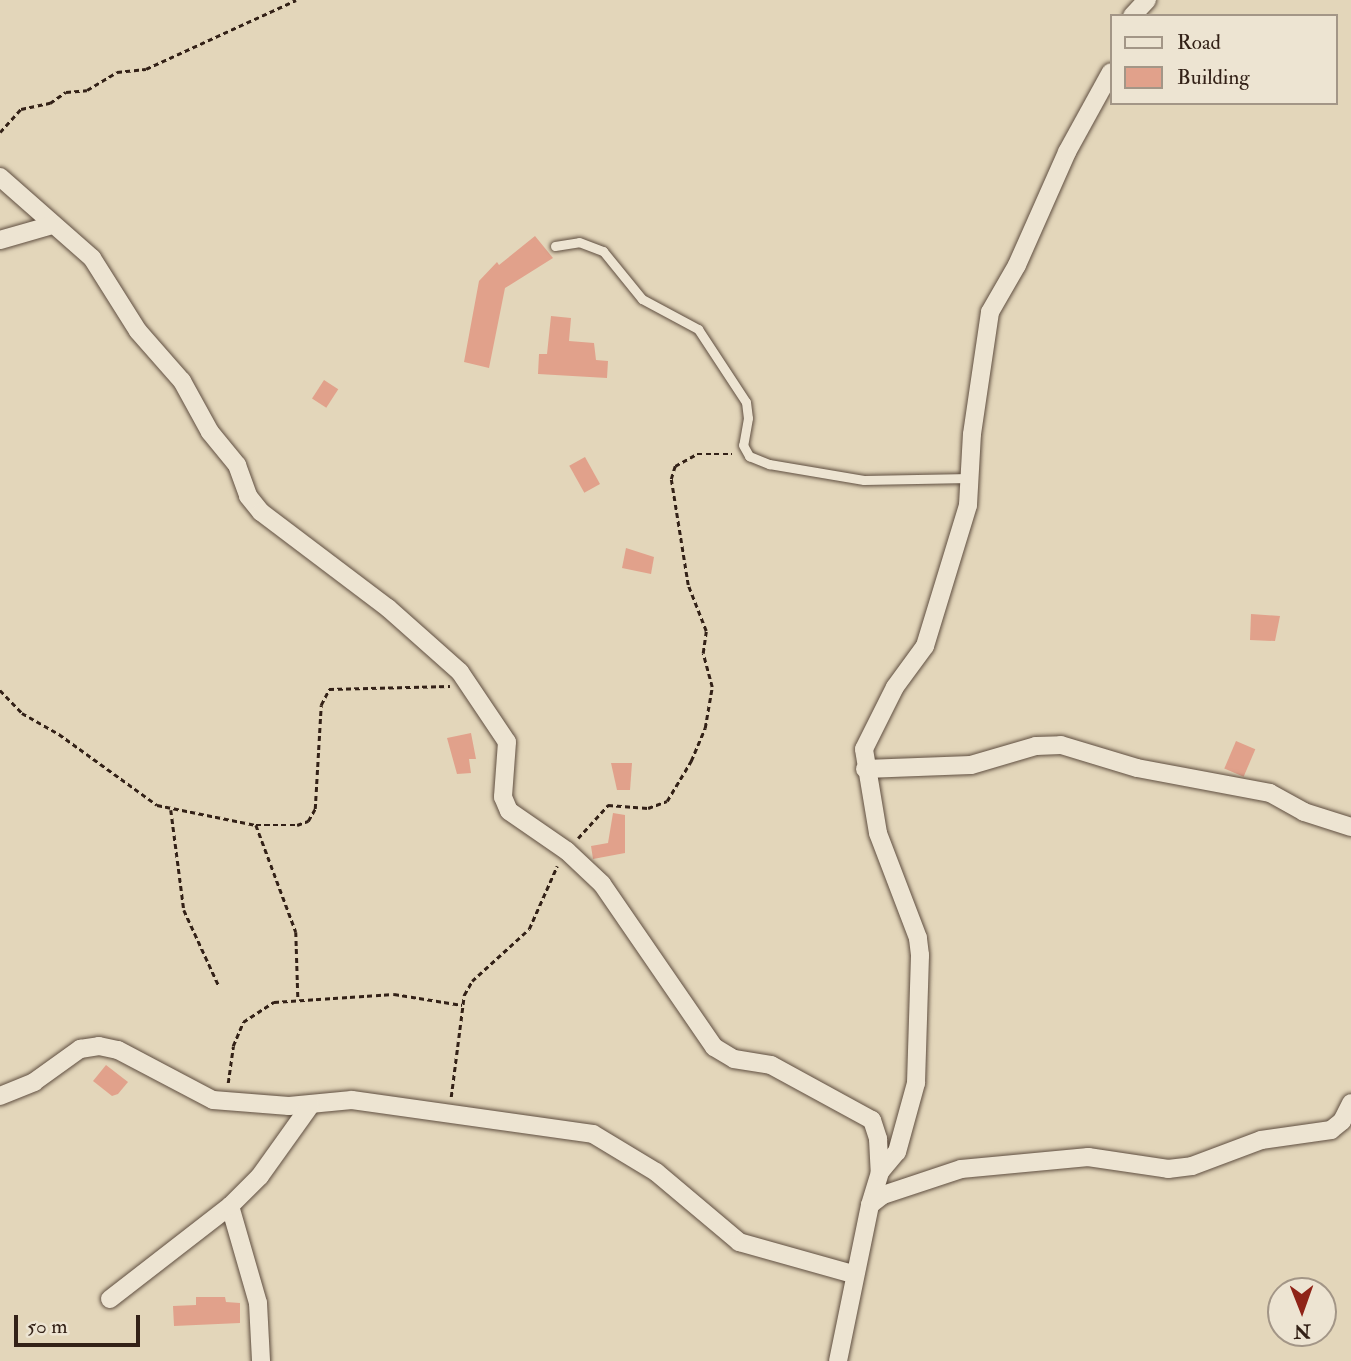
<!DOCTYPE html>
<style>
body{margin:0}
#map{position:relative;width:1351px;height:1361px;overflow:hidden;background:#e3d6ba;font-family:"IM FELL Double Pica",serif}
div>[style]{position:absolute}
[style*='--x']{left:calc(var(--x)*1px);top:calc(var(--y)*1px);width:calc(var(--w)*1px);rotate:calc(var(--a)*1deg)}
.building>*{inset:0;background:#e1a18b;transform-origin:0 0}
.path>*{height:2.5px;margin-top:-1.25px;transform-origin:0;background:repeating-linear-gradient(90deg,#332117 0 5px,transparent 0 8.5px)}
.roads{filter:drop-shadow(0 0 2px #5f4e40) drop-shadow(0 0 2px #5f4e40)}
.service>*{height:9px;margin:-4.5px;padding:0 4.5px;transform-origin:4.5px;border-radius:4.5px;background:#ede4d2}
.minor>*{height:18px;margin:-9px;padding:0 9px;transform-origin:9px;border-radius:9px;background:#ede4d2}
span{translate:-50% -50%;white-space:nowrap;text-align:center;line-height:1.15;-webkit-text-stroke:5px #ede4d2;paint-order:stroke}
.legend{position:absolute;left:1110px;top:14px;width:228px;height:91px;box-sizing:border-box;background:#ede4d2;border:2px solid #a39687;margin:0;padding:9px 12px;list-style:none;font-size:21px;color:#332117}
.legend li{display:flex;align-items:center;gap:14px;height:35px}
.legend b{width:35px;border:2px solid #a39687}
.north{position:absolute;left:1267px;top:1277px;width:70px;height:70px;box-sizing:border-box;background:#ede4d2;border:2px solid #a39687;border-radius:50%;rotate:179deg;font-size:19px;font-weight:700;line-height:28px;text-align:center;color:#332117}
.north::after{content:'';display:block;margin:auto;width:24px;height:32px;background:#8f2418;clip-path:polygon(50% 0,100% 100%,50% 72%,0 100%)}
.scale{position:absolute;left:14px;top:1315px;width:126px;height:32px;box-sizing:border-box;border:4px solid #332117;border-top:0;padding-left:9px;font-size:21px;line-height:24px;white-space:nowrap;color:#332117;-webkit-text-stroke:5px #ede4d2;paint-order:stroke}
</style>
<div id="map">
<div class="building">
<i style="clip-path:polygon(535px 236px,553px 258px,505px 288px,489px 368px,464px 362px,479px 281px,497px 262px,499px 265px)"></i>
<i style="clip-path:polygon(551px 316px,571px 318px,569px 341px,594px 343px,596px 360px,608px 361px,607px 378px,538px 374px,539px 354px,547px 354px)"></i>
<i style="left:324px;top:380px;width:17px;height:22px;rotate:33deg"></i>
<i style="left:585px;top:457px;width:31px;height:18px;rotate:61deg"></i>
<i style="clip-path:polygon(626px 548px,654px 557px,651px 574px,622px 568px)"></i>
<i style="clip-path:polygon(1251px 614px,1280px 616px,1275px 641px,1250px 640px)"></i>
<i style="clip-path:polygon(471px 733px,476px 759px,469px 759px,471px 773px,457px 774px,447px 738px)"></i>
<i style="left:1236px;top:741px;width:21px;height:30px;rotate:23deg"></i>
<i style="clip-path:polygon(611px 763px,632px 763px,630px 790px,617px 790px)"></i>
<i style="clip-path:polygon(613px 813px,625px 815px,625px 853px,593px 859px,591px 846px,608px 843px)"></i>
<i style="clip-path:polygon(106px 1065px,128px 1082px,118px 1094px,112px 1096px,93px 1081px)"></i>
<i style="clip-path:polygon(196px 1297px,225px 1297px,226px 1302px,240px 1303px,240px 1323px,174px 1326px,173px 1306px,196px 1305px)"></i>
</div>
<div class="path">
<i style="--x:0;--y:132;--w:31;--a:-48"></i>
<i style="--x:21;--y:109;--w:30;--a:-12"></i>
<i style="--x:50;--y:103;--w:19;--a:-35"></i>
<i style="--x:66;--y:92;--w:21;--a:-5"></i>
<i style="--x:87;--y:90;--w:35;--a:-31"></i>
<i style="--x:117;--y:72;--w:29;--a:-6"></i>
<i style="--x:146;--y:69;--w:165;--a:-24.7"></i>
<i style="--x:0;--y:690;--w:32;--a:46"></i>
<i style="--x:22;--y:713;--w:43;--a:29.6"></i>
<i style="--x:59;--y:734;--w:121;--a:35.9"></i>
<i style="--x:157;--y:805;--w:101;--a:11.4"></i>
<i style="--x:256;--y:825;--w:114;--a:69.5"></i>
<i style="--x:296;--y:932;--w:65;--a:88.2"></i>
<i style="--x:171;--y:810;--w:101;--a:82.6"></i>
<i style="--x:184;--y:910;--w:84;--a:65.3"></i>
<i style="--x:256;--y:825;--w:41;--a:0"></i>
<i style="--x:297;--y:825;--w:12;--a:-20"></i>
<i style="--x:308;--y:821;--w:14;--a:-60"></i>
<i style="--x:315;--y:809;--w:104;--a:-86.7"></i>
<i style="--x:321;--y:705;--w:18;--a:-63"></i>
<i style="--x:329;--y:689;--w:121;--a:-1.4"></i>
<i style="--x:578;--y:838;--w:45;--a:-47.7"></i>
<i style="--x:608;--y:805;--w:40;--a:4.3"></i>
<i style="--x:648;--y:808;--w:20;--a:-20"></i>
<i style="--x:667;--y:801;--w:47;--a:-59"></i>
<i style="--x:691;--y:761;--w:36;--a:-67"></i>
<i style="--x:705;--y:728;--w:42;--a:-80.3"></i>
<i style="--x:712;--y:687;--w:35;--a:-105"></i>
<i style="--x:703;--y:653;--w:22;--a:-82"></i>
<i style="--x:706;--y:631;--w:49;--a:-111.4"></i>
<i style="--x:688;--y:585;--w:107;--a:-99.1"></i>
<i style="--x:671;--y:479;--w:14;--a:-73"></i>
<i style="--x:675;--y:466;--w:25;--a:-29"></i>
<i style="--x:697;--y:454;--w:35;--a:0"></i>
<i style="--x:228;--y:1083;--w:37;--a:-82"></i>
<i style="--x:233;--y:1046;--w:26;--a:-67"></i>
<i style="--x:243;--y:1022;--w:37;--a:-33"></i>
<i style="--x:274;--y:1002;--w:120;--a:-3.8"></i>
<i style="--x:394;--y:994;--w:69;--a:9.2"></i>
<i style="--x:451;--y:1097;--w:103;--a:-82.7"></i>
<i style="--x:464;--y:995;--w:16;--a:-60"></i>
<i style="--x:472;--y:981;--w:77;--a:-42.4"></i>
<i style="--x:529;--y:929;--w:69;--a:-66"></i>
</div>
<div class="roads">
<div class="service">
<i style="--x:555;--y:246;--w:24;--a:-9"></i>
<i style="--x:579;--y:242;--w:26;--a:21"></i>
<i style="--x:603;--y:251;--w:62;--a:50.9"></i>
<i style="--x:642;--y:299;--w:64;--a:28.2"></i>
<i style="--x:698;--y:329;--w:87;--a:56.7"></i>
<i style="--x:746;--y:402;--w:16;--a:83"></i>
<i style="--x:748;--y:418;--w:27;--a:100"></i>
<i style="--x:743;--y:445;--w:13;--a:61"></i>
<i style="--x:749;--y:456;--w:22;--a:22"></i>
<i style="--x:769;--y:464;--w:96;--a:9.6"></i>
<i style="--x:864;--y:480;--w:106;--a:-1.1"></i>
</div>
<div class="minor">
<i style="--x:1132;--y:16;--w:22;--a:-47"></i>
<i style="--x:0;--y:177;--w:123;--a:41.4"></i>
<i style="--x:92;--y:258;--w:86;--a:57.8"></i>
<i style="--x:138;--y:331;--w:67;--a:48.7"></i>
<i style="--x:182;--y:381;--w:58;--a:61.2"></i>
<i style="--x:210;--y:432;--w:43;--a:50.7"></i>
<i style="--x:237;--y:465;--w:33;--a:70"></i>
<i style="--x:248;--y:496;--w:21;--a:51"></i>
<i style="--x:261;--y:512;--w:159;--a:37.1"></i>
<i style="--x:388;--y:608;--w:96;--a:41.6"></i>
<i style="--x:460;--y:672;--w:84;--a:56.1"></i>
<i style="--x:507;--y:742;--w:55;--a:94.2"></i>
<i style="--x:503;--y:797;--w:15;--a:67"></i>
<i style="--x:509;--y:811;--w:70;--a:34.6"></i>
<i style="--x:567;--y:851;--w:48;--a:43.3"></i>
<i style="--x:602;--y:884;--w:198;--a:55.5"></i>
<i style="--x:714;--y:1047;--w:23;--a:31"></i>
<i style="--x:734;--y:1059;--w:37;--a:9"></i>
<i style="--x:771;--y:1065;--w:115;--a:28.6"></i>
<i style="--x:872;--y:1120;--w:20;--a:72"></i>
<i style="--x:878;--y:1139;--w:33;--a:87"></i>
<i style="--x:0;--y:240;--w:54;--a:-16.1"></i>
<i style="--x:865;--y:769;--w:106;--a:-2.2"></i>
<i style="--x:971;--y:765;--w:68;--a:-16.3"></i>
<i style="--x:1036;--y:746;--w:25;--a:-2"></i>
<i style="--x:1061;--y:745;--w:79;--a:16.8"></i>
<i style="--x:1137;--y:768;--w:135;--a:10.6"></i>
<i style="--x:1270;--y:793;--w:39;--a:29"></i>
<i style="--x:1304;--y:812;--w:49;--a:17.7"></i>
<i style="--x:0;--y:1096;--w:37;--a:-22"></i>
<i style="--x:34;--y:1082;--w:57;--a:-35.7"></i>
<i style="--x:80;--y:1049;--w:19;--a:-9"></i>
<i style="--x:99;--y:1046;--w:19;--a:12"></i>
<i style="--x:118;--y:1050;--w:107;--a:27.8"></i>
<i style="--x:213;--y:1100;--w:76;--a:4.5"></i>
<i style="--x:289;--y:1106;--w:63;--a:-5.4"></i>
<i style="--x:352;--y:1100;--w:243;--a:8"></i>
<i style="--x:593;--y:1134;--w:74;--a:31.1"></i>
<i style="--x:656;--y:1172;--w:109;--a:40.1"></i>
<i style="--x:739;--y:1242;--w:118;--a:15.7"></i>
<i style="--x:870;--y:1205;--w:34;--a:-73"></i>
<i style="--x:880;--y:1172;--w:26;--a:-50"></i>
<i style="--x:897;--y:1152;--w:72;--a:-74.6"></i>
<i style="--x:916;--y:1083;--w:128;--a:-88.2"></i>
<i style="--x:920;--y:955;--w:17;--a:-97"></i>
<i style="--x:918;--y:938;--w:112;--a:-110.9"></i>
<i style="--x:878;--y:833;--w:85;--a:-99.5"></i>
<i style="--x:864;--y:749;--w:69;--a:-63.4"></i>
<i style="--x:895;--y:687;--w:51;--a:-53.8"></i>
<i style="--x:925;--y:646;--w:147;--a:-73"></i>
<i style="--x:968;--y:505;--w:71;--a:-86.8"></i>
<i style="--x:972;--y:434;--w:123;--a:-81.6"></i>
<i style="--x:990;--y:312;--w:54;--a:-60.1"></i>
<i style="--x:1017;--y:265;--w:124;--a:-66.1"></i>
<i style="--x:1067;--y:152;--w:91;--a:-61.2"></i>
<i style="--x:230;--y:1206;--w:101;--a:73.9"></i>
<i style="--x:258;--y:1303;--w:58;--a:87"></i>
<i style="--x:110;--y:1299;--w:152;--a:-37.8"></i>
<i style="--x:230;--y:1206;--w:42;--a:-45"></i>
<i style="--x:260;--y:1176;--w:86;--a:-54.5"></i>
<i style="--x:838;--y:1361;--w:159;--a:-78.4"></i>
<i style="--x:870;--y:1205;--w:16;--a:-38"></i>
<i style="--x:883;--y:1195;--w:82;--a:-18.4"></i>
<i style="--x:961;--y:1169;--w:128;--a:-5.4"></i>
<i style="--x:1088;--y:1157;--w:81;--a:8.5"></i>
<i style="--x:1168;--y:1169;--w:24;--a:-7"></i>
<i style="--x:1192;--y:1166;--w:74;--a:-20.6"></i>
<i style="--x:1261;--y:1140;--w:71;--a:-8.1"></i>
<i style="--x:1331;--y:1130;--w:14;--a:-39"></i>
<i style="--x:1342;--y:1121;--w:20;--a:-63"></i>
</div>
</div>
<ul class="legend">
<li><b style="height:9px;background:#ede4d2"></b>Road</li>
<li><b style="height:19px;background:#e1a18b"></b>Building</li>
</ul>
<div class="north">N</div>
<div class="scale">50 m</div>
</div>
